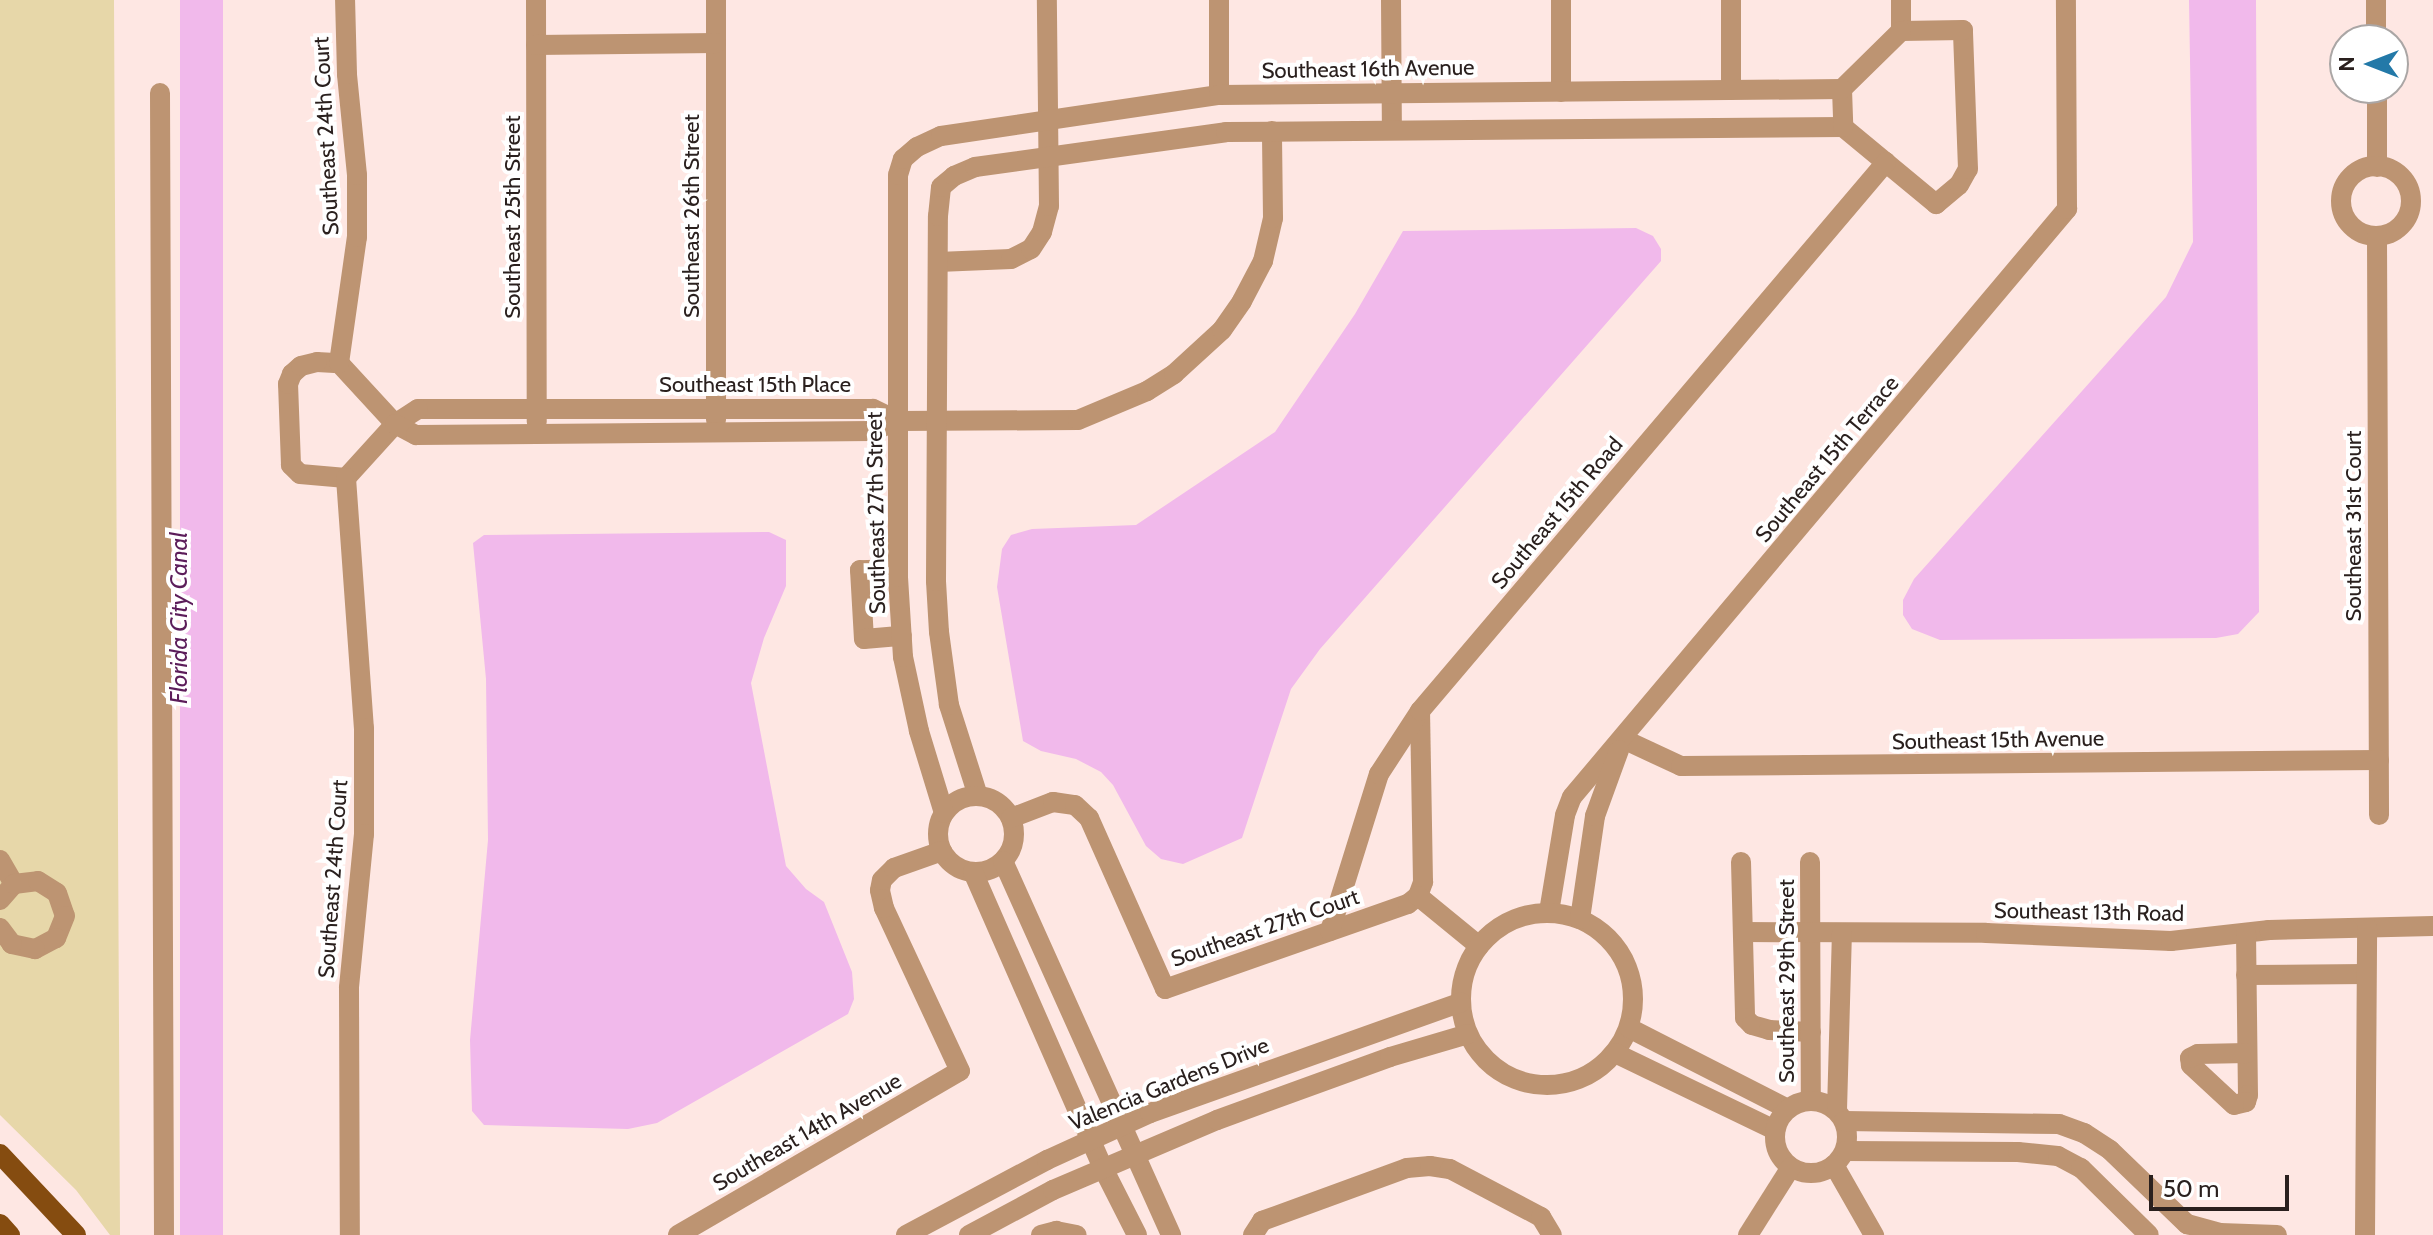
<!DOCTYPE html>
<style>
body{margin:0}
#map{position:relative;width:2433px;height:1235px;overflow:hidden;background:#fee7e3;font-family:Cabin,sans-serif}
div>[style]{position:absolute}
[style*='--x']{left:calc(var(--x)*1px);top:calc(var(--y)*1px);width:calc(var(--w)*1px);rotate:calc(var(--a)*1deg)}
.green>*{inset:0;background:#e7d7a9}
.water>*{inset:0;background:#f1b9eb;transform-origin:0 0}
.minor>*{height:20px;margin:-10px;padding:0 10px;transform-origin:10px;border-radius:10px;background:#bd9472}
.minor>.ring{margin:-10px;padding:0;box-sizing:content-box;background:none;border:20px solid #bd9472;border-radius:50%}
.major>*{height:20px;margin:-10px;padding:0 10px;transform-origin:10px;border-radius:10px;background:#854c10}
span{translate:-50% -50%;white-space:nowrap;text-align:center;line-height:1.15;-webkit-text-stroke:8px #fff;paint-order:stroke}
.street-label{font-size:22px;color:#2a201e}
.water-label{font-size:24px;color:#5c1d5a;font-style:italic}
.north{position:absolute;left:2329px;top:24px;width:80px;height:80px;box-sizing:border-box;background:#fff;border:2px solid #aaa6a5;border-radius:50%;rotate:270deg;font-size:22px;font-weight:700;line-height:32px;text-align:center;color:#2a201e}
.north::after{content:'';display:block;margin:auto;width:28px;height:36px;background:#2379a8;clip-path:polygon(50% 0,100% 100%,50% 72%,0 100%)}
.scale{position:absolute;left:2149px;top:1175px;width:140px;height:36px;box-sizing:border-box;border:4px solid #2a201e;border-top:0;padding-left:10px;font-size:24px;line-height:28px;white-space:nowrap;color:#2a201e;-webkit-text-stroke:6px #fff;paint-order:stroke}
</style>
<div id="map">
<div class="green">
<i style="clip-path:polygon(0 0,114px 0,120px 1235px,110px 1235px,76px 1190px,0 1115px)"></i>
</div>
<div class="water">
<i style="left:180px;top:0;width:43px;height:1235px"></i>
<i style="clip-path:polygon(2189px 0,2256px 0,2259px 612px,2238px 634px,2216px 638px,1940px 640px,1912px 629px,1903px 615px,1903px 600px,1914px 579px,2166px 297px,2193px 242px)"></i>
<i style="clip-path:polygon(1636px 228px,1653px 236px,1661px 249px,1661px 261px,1320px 649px,1291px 689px,1242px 838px,1183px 864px,1161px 859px,1146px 846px,1113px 785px,1101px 772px,1076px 759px,1041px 751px,1023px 741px,997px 587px,1002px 549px,1011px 535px,1032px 529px,1136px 525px,1275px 432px,1355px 314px,1403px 231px)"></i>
<i style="clip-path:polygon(769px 532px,786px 540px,786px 586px,764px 638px,751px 683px,786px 866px,806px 889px,824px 902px,852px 972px,854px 999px,848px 1014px,657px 1123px,628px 1129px,484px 1125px,472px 1111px,470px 1040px,488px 840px,486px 679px,473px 543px,484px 535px)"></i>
</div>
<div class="minor">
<i style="--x:536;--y:0;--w:422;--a:89.9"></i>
<i style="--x:716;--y:0;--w:420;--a:90"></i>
<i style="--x:1219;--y:0;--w:95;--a:90"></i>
<i style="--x:1391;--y:0;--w:130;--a:89.6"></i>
<i style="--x:1561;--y:0;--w:92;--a:90"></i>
<i style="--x:1731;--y:0;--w:90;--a:90"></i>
<i style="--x:1901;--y:0;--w:31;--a:90"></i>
<i style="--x:2376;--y:0;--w:40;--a:90"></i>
<i style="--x:536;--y:45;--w:180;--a:-0.6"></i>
<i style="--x:2377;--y:88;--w:79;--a:90"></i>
<i style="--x:160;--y:93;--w:1142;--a:89.8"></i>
<i class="ring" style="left:2341px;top:166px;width:50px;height:50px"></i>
<i style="--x:2377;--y:236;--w:579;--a:89.8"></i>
<i style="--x:938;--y:262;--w:73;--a:-2.4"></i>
<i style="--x:1011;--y:259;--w:22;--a:-27"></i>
<i style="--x:1031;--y:249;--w:20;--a:-57"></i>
<i style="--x:1042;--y:232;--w:27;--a:-75"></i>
<i style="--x:1049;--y:206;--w:206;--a:-90.6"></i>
<i style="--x:317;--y:362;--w:22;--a:3"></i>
<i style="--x:339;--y:363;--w:83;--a:47.4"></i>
<i style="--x:395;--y:424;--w:73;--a:132.2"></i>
<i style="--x:346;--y:478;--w:46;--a:-175"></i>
<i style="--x:300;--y:474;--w:13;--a:-135"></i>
<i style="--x:291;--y:465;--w:81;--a:-92.1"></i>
<i style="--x:288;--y:384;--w:11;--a:-68"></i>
<i style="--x:292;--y:374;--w:12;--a:-42"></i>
<i style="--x:301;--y:366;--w:16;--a:-14"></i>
<i style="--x:339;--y:363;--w:127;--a:-81.9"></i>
<i style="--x:357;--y:237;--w:62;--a:-90"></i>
<i style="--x:357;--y:175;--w:101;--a:-95.7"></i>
<i style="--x:347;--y:74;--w:74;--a:-91.5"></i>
<i style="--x:898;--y:421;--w:28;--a:-154"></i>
<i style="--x:873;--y:409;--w:455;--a:180"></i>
<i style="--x:418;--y:409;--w:27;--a:147"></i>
<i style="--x:395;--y:424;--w:24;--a:28"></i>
<i style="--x:416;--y:435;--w:456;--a:-0.5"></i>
<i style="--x:872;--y:431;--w:28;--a:-21"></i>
<i style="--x:898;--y:421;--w:180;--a:-0.3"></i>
<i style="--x:1078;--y:420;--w:75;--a:-22.8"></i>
<i style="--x:1147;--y:391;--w:32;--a:-32"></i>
<i style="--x:1174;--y:374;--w:65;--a:-42.5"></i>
<i style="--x:1222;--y:330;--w:35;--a:-55"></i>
<i style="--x:1242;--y:301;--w:45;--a:-62.3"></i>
<i style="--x:1263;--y:261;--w:44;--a:-76.9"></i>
<i style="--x:1273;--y:218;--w:87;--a:-90.7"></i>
<i style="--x:346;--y:478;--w:251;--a:85.9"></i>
<i style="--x:364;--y:728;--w:106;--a:90"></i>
<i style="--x:364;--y:834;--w:155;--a:95.6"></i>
<i style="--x:349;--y:988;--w:247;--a:89.8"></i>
<i style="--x:898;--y:569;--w:38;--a:178"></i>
<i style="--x:860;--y:570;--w:69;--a:86.7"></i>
<i style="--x:864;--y:639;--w:38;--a:-5"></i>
<i style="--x:1623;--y:739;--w:64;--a:25"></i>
<i style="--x:1681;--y:766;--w:698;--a:-0.49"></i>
<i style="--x:978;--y:796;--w:96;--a:-107.7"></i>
<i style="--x:949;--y:705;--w:74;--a:-97.8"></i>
<i style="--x:939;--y:632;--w:51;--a:-93.4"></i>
<i style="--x:936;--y:581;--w:365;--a:-89.7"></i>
<i style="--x:938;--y:216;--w:29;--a:-84"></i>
<i style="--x:941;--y:187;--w:17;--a:-40"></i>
<i style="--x:954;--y:176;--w:23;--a:-23"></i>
<i style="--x:975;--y:167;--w:253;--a:-7.9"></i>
<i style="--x:1226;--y:132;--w:617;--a:-0.46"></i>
<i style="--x:1843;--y:127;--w:121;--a:39.6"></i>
<i style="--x:1936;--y:204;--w:30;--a:-40"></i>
<i style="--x:1959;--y:185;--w:18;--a:-61"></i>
<i style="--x:1968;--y:169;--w:139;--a:-92.1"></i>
<i style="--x:1963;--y:30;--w:62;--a:179.1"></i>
<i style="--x:1901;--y:31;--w:83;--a:135.5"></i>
<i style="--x:1842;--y:89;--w:38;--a:88"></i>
<i class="ring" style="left:938px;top:796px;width:56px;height:56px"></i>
<i style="--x:944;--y:813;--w:86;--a:-107"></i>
<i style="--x:919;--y:731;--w:76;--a:-102.2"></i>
<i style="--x:903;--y:657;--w:80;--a:-93.6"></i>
<i style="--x:898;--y:577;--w:402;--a:-90"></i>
<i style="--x:898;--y:175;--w:17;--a:-73"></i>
<i style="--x:903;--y:159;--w:18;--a:-41"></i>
<i style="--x:917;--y:147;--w:26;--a:-25"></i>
<i style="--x:941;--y:136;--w:281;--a:-8.4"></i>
<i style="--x:1219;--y:95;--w:623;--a:-0.55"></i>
<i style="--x:1011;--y:818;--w:45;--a:-20.9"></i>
<i style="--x:1053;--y:802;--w:22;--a:8"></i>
<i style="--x:1075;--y:805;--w:19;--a:43"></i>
<i style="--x:1089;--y:818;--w:187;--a:66"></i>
<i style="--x:1165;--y:989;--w:257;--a:-19.3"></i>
<i style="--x:1408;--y:904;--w:13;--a:-39"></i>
<i style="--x:1418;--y:896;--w:15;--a:-70"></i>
<i style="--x:1423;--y:882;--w:171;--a:-91"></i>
<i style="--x:0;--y:860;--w:28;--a:60"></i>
<i style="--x:1003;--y:861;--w:410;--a:65.8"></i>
<i style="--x:1741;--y:862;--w:156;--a:88.5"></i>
<i style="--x:1745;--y:1018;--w:10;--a:45"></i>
<i style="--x:1752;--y:1025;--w:18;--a:16"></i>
<i style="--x:1769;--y:1030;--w:42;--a:2.7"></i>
<i style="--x:1810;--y:862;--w:238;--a:89.8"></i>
<i style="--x:973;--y:872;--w:323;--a:66.3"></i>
<i style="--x:1103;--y:1168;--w:75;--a:63.1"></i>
<i style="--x:1418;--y:896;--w:79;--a:39.3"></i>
<i style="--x:0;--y:900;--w:21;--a:-49"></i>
<i style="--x:14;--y:884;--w:24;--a:-7"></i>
<i style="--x:38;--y:881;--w:22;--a:32"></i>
<i style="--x:57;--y:893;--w:24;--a:71"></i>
<i style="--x:65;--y:916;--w:24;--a:112"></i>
<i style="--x:56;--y:938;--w:24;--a:152"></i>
<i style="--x:35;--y:949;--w:24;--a:-168"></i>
<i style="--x:12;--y:944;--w:20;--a:-127"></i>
<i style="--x:1549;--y:912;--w:98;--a:-80.6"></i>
<i style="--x:1565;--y:815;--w:19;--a:-69"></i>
<i style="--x:1572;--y:797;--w:769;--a:-49.91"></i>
<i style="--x:2067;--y:209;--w:209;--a:-90.3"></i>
<i class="ring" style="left:1461px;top:913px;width:152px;height:152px"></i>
<i style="--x:1580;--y:919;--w:104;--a:-81.7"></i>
<i style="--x:1595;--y:816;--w:70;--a:-70"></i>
<i style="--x:1330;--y:931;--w:164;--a:-72.7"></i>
<i style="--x:1379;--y:774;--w:75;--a:-56.9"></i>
<i style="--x:1420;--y:711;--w:720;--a:-49.67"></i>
<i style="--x:1743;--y:932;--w:243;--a:0.2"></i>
<i style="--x:1986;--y:933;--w:185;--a:2.5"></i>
<i style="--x:2171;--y:941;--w:99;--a:-6.4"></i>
<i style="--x:2269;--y:930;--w:164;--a:-1.4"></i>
<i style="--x:2246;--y:933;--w:162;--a:89.3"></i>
<i style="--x:2248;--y:1095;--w:7;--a:106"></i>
<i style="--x:2246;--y:1102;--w:12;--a:166"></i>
<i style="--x:2234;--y:1105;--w:59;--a:-137.1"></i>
<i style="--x:2191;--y:1065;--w:7;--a:-98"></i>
<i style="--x:2190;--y:1058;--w:9;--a:-27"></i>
<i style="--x:2198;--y:1054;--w:49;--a:-1.2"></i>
<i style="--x:2246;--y:975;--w:120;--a:-0.5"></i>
<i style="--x:1629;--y:1028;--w:178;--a:27"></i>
<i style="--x:1615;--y:1053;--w:178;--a:25.7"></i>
<i class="ring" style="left:1775px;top:1101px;width:52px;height:52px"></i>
<i style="--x:1837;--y:1110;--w:177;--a:-88.4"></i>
<i style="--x:1844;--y:1121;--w:215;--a:0.8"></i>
<i style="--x:2059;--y:1124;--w:27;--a:20"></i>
<i style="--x:2084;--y:1133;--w:31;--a:33"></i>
<i style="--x:2110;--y:1150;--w:107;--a:43.9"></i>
<i style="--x:2187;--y:1224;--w:34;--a:15"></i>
<i style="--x:2220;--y:1233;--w:57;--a:2"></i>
<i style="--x:1845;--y:1151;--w:173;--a:0.3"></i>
<i style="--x:2018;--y:1152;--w:40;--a:5.7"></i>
<i style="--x:2058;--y:1156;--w:26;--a:28"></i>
<i style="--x:2081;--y:1168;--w:95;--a:44.6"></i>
<i style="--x:1834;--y:1165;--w:81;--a:60.3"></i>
<i style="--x:678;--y:1235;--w:326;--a:-30.2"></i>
<i style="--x:960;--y:1071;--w:180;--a:-115"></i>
<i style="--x:884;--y:908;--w:18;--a:-103"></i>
<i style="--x:880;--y:890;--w:10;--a:-79"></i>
<i style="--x:882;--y:880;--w:17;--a:-45"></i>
<i style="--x:894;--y:868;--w:51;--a:-19.5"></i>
<i style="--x:906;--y:1235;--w:160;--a:-28"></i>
<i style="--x:1047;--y:1160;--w:113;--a:-24.5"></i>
<i style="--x:1150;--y:1113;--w:330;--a:-19.6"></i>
<i style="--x:969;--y:1235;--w:95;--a:-28.2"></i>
<i style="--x:1053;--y:1190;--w:178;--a:-23.1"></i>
<i style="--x:1217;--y:1120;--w:184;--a:-20"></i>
<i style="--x:1390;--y:1057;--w:81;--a:-16.4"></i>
<i style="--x:1041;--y:1235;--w:16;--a:-15"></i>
<i style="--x:1056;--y:1231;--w:21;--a:11"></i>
<i style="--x:1253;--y:1235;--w:17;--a:-57"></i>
<i style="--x:1262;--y:1221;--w:154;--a:-20.1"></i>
<i style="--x:1407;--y:1168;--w:23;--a:-5"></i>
<i style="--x:1430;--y:1166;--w:20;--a:9"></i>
<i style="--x:1450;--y:1169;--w:103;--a:27.8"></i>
<i style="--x:1541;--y:1217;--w:21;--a:59"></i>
<i style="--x:1748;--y:1235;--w:80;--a:-57.7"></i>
<i style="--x:2365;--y:1235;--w:307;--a:-89.6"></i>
</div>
<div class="major">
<i style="--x:0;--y:1154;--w:111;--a:46.8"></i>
<i style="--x:0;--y:1224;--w:15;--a:48"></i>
</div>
<div class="street-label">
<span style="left:1368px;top:69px;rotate:-1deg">Southeast 16th Avenue</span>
<span style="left:326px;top:136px;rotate:-93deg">Southeast 24th Court</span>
<span style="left:692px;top:216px;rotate:-90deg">Southeast 26th Street</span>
<span style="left:513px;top:217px;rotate:-90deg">Southeast 25th Street</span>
<span style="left:755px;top:385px">Southeast 15th Place</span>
<span style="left:1827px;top:459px;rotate:-50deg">Southeast 15th Terrace</span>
<span style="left:876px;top:513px;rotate:-91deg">Southeast 27th Street</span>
<span style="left:1557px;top:513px;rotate:-50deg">Southeast 15th Road</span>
<span style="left:2354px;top:526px;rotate:-90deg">Southeast 31st Court</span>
<span style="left:1998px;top:740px;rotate:-1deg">Southeast 15th Avenue</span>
<span style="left:333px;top:879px;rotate:-86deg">Southeast 24th Court</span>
<span style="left:2089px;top:912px;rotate:1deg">Southeast 13th Road</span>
<span style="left:1265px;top:928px;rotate:-19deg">Southeast 27th Court</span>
<span style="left:1787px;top:981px;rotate:-90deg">Southeast 29th Street</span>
<span style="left:1169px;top:1084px;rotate:-22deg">Valencia Gardens Drive</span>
<span style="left:807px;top:1132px;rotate:-30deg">Southeast 14th Avenue</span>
</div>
<div class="water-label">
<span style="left:179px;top:618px;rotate:-90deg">Florida City Canal</span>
</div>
<div class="north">N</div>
<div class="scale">50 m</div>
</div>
